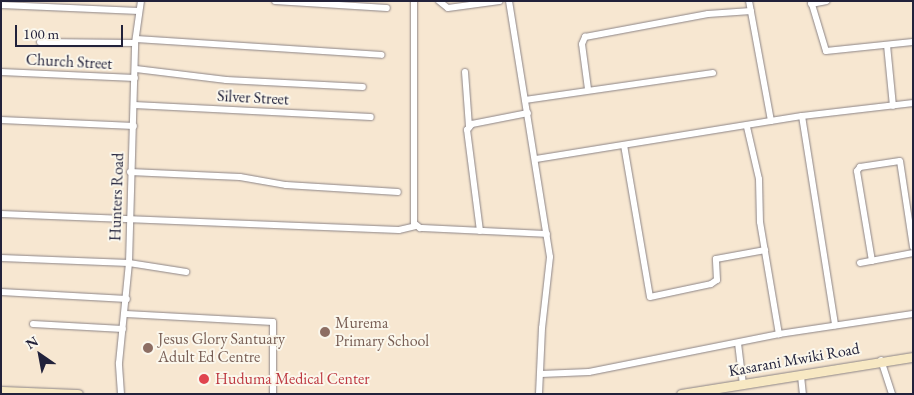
<!DOCTYPE html>
<style>
body{margin:0}
#map{position:relative;width:914px;height:395px;overflow:hidden;background:#f7e7d1;font-family:"EB Garamond",serif}
div>[style]{position:absolute}
[style*='--x']{left:calc(var(--x)*1px);top:calc(var(--y)*1px);width:calc(var(--w)*1px);rotate:calc(var(--a)*1deg)}
.roads{filter:drop-shadow(0 0 1px #8c8486) drop-shadow(0 0 1px #8c8486)}
.minor>*{height:6px;margin:-3px;padding:0 3px;transform-origin:3px;border-radius:3px;background:#fff}
.secondary>*{height:9px;margin:-4.5px;padding:0 4.5px;transform-origin:4.5px;border-radius:4.5px;background:#f7e8c3}
.dots>*{width:14px;height:14px;translate:-50% -50%;box-sizing:border-box;border:2px solid #fbf7ec;border-radius:50%}
span{translate:-50% -50%;white-space:nowrap;text-align:center;line-height:1.15;-webkit-text-stroke:4px #fbf7ec;paint-order:stroke}
.street-label{font-size:16px;color:#22223b}
.education-label{font-size:16px;color:#785e54}
.left{translate:0 -50%;text-align:left}
.health-label{font-size:16px;color:#be3a42}
.frame{position:absolute;inset:0;border:2px solid #22223b;pointer-events:none}
.north{position:absolute;left:15px;top:330px;width:50px;height:50px;-webkit-text-stroke:4px #fbf7ec;paint-order:stroke;rotate:327deg;font-size:14px;font-weight:700;line-height:20px;text-align:center;color:#22223b}
.north::after{content:'';display:block;margin:auto;width:18px;height:22px;background:#22223b;clip-path:polygon(50% 0,100% 100%,50% 72%,0 100%)}
.scale{position:absolute;left:15px;top:25px;width:108px;height:22px;box-sizing:border-box;border:2px solid #22223b;border-top:0;padding-left:6px;font-size:15px;line-height:18px;white-space:nowrap;color:#22223b;-webkit-text-stroke:4px #fbf7ec;paint-order:stroke}
</style>
<div id="map">
<div class="roads">
<div class="minor">
<i style="--x:275;--y:1;--w:112;--a:3.6"></i>
<i style="--x:414;--y:1;--w:222;--a:90"></i>
<i style="--x:414;--y:223;--w:8;--a:40"></i>
<i style="--x:420;--y:228;--w:127;--a:2.7"></i>
<i style="--x:439;--y:1;--w:11;--a:38"></i>
<i style="--x:448;--y:8;--w:52;--a:-7.7"></i>
<i style="--x:509;--y:1;--w:259;--a:80.9"></i>
<i style="--x:550;--y:257;--w:71;--a:96.4"></i>
<i style="--x:542;--y:328;--w:66;--a:92.6"></i>
<i style="--x:749;--y:1;--w:122;--a:79.6"></i>
<i style="--x:811;--y:1;--w:52;--a:73.3"></i>
<i style="--x:826;--y:51;--w:87;--a:-5.9"></i>
<i style="--x:811;--y:4;--w:16;--a:-11"></i>
<i style="--x:1;--y:5;--w:138;--a:2.5"></i>
<i style="--x:136;--y:39;--w:246;--a:3.7"></i>
<i style="--x:40;--y:42;--w:95;--a:0.6"></i>
<i style="--x:887;--y:45;--w:61;--a:84.4"></i>
<i style="--x:136;--y:69;--w:91;--a:7"></i>
<i style="--x:226;--y:80;--w:137;--a:2.9"></i>
<i style="--x:1;--y:72;--w:134;--a:2.6"></i>
<i style="--x:465;--y:72;--w:55;--a:85.8"></i>
<i style="--x:588;--y:89;--w:45;--a:-97.6"></i>
<i style="--x:582;--y:44;--w:8;--a:-67"></i>
<i style="--x:585;--y:37;--w:125;--a:-10.6"></i>
<i style="--x:708;--y:14;--w:43;--a:-4"></i>
<i style="--x:525;--y:100;--w:190;--a:-8.2"></i>
<i style="--x:134;--y:105;--w:237;--a:2.9"></i>
<i style="--x:802;--y:116;--w:212;--a:81"></i>
<i style="--x:1;--y:120;--w:133;--a:2.6"></i>
<i style="--x:747;--y:127;--w:53;--a:77"></i>
<i style="--x:759;--y:179;--w:43;--a:88.7"></i>
<i style="--x:760;--y:222;--w:114;--a:80.4"></i>
<i style="--x:624;--y:145;--w:154;--a:80.3"></i>
<i style="--x:650;--y:297;--w:62;--a:-12"></i>
<i style="--x:711;--y:284;--w:7;--a:-34"></i>
<i style="--x:717;--y:280;--w:21;--a:-93"></i>
<i style="--x:716;--y:259;--w:50;--a:-10.4"></i>
<i style="--x:536;--y:159;--w:269;--a:-9.2"></i>
<i style="--x:802;--y:116;--w:112;--a:-6.7"></i>
<i style="--x:130;--y:172;--w:110;--a:2.6"></i>
<i style="--x:240;--y:177;--w:47;--a:9.9"></i>
<i style="--x:286;--y:185;--w:112;--a:3.6"></i>
<i style="--x:1;--y:214;--w:398;--a:2.3"></i>
<i style="--x:399;--y:230;--w:17;--a:-13"></i>
<i style="--x:480;--y:231;--w:102;--a:-97.3"></i>
<i style="--x:467;--y:130;--w:8;--a:-50"></i>
<i style="--x:472;--y:124;--w:57;--a:-11.1"></i>
<i style="--x:1;--y:258;--w:128;--a:2.2"></i>
<i style="--x:129;--y:263;--w:58;--a:9"></i>
<i style="--x:872;--y:261;--w:91;--a:-99.5"></i>
<i style="--x:857;--y:171;--w:5;--a:-53"></i>
<i style="--x:860;--y:167;--w:40;--a:-8.5"></i>
<i style="--x:900;--y:161;--w:87;--a:81.4"></i>
<i style="--x:860;--y:263;--w:54;--a:-10.7"></i>
<i style="--x:1;--y:292;--w:126;--a:3.2"></i>
<i style="--x:126;--y:314;--w:147;--a:3.1"></i>
<i style="--x:273;--y:322;--w:72;--a:90"></i>
<i style="--x:33;--y:324;--w:90;--a:3.2"></i>
<i style="--x:738;--y:343;--w:42;--a:83.2"></i>
<i style="--x:881;--y:360;--w:36;--a:72"></i>
<i style="--x:541;--y:374;--w:48;--a:-2.4"></i>
<i style="--x:589;--y:372;--w:194;--a:-11.3"></i>
<i style="--x:779;--y:334;--w:135;--a:-8.5"></i>
<i style="--x:801;--y:376;--w:18;--a:84"></i>
<i style="--x:121;--y:394;--w:31;--a:-94"></i>
<i style="--x:119;--y:363;--w:100;--a:-84.3"></i>
<i style="--x:129;--y:263;--w:220;--a:-88.4"></i>
<i style="--x:135;--y:43;--w:42;--a:-81.9"></i>
</div>
<div class="secondary">
<i style="--x:1;--y:391;--w:77;--a:2.2"></i>
<i style="--x:681;--y:394;--w:235;--a:-9.1"></i>
</div>
</div>
<div class="dots">
<i style="left:325px;top:332px;background:#8d6e63"></i>
<i style="left:148px;top:348px;background:#8d6e63"></i>
<i style="left:204px;top:379px;background:#e0444e"></i>
</div>
<div class="street-label">
<span style="left:69px;top:62px;rotate:3deg">Church Street</span>
<span style="left:253px;top:98px;rotate:3deg">Silver Street</span>
<span style="left:117px;top:197px;rotate:-88deg">Hunters Road</span>
<span style="left:794px;top:360px;rotate:-10deg">Kasarani Mwiki Road</span>
</div>
<div class="education-label">
<span class="left" style="left:335px;top:332px">Murema<br>Primary School</span>
<span class="left" style="left:158px;top:348px">Jesus Glory Santuary<br>Adult Ed Centre</span>
</div>
<div class="health-label">
<span class="left" style="left:215px;top:379px">Huduma Medical Center</span>
</div>
<div class="frame"></div>
<div class="north">N</div>
<div class="scale">100 m</div>
</div>
